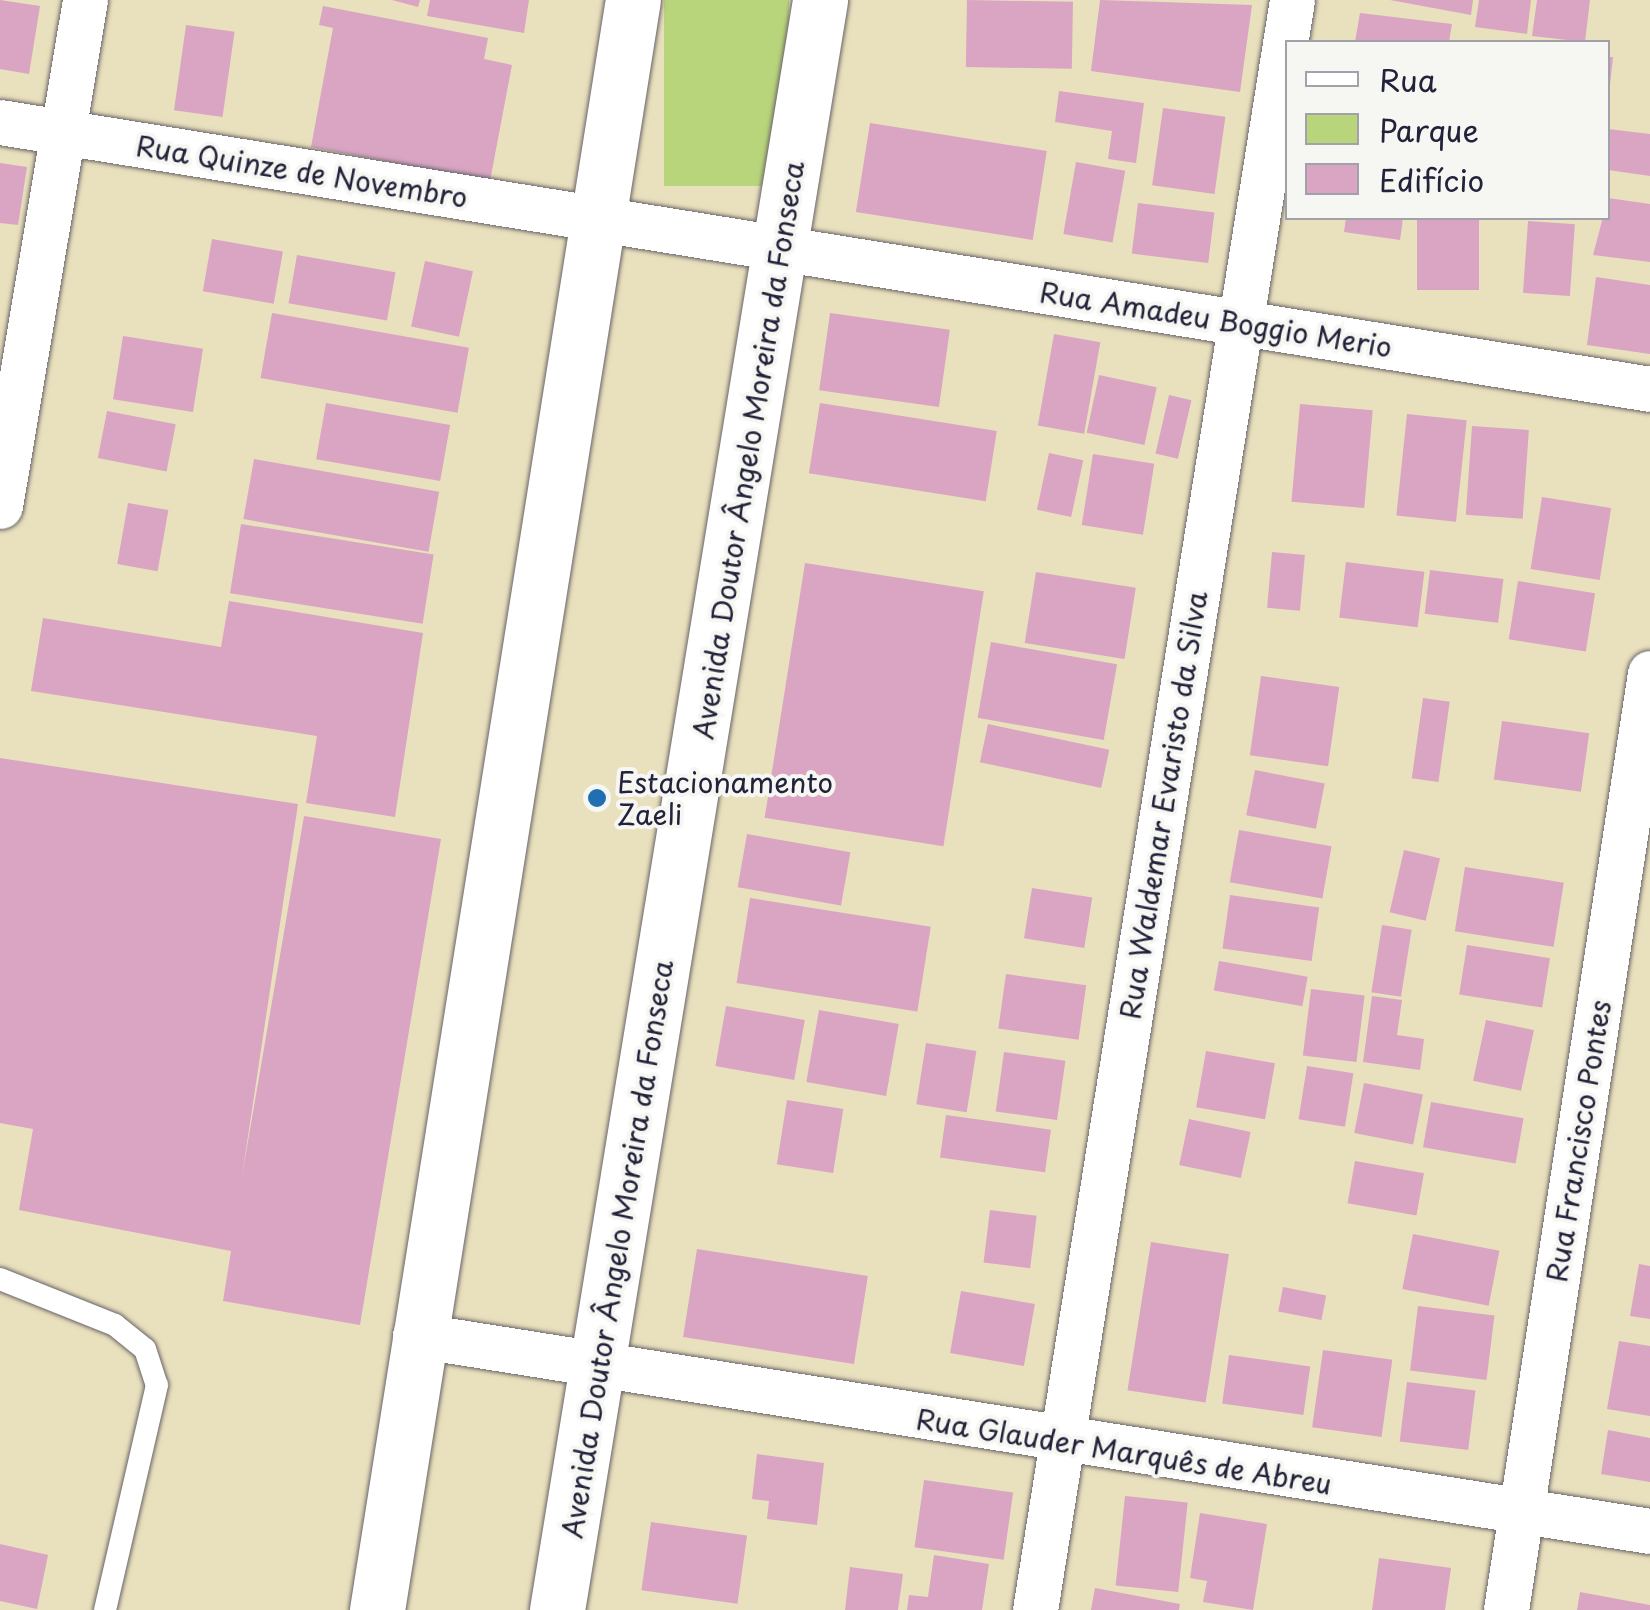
<!DOCTYPE html>
<meta charset="utf-8">
<style>
body{margin:0}
#map{position:relative;width:1650px;height:1610px;overflow:hidden;background:#e9e0bd;font-family:"Playpen Sans",sans-serif}
div>[style]{position:absolute}
[style*='--x']{left:calc(var(--x)*1px);top:calc(var(--y)*1px);width:calc(var(--w)*1px);rotate:calc(var(--a)*1deg)}
.green>*{inset:0;background:#b9d57b;transform-origin:0 0}
.building>*{inset:0;background:#d9a5c3;transform-origin:0 0}
.roads{filter:drop-shadow(0 0 2px #686468) drop-shadow(0 0 2px #686468)}
.lane>*{height:22px;margin:-11px;padding:0 11px;transform-origin:11px;border-radius:11px;background:#fff}
.street>*{height:45px;margin:-22.5px;padding:0 22.5px;transform-origin:22.5px;border-radius:22.5px;background:#fff}
.primary>*{height:55px;margin:-27.5px;padding:0 27.5px;transform-origin:27.5px;border-radius:27.5px;background:#fff}
.dots>*{width:28px;height:28px;translate:-50% -50%;box-sizing:border-box;border:5px solid #f6f6f2;border-radius:50%}
span{translate:-50% -50%;white-space:nowrap;text-align:center;line-height:1.15;-webkit-text-stroke:8px #f6f6f2;paint-order:stroke}
.street-label{font-size:28px;color:#22223b}
.poi-label{font-size:28px;color:#22223b}
.left{translate:0 -50%;text-align:left}
.legend{position:absolute;left:1285px;top:40px;width:325px;height:180px;box-sizing:border-box;background:#f6f6f2;border:2px solid #a1a1a9;margin:0;padding:12px 18px;list-style:none;font-size:30px;color:#22223b}
.legend li{display:flex;align-items:center;gap:20px;height:50px}
.legend b{width:50px;border:2px solid #a1a1a9}
</style>
<div id="map">
<div class="green">
<i style="left:664px;top:0;width:125px;height:186px"></i>
</div>
<div class="building">
<i style="clip-path:polygon(0 0,40px 6px,29px 74px,0 69px)"></i>
<i style="clip-path:polygon(392px 0,420px 0,418px 7px)"></i>
<i style="clip-path:polygon(430px 0,529px 0,524px 33px,427px 16px)"></i>
<i style="left:967px;top:0;width:106px;height:67px;rotate:1deg"></i>
<i style="clip-path:polygon(1100px 0,1252px 5px,1240px 92px,1091px 71px)"></i>
<i style="clip-path:polygon(1390px 0,1473px 0,1471px 15px)"></i>
<i style="clip-path:polygon(1479px 0,1531px 0,1527px 34px,1475px 27px)"></i>
<i style="clip-path:polygon(1537px 0,1590px 0,1585px 42px,1532px 36px)"></i>
<i style="clip-path:polygon(323px 6px,488px 38px,484px 59px,512px 65px,490px 181px,311px 147px,333px 28px,319px 25px)"></i>
<i style="clip-path:polygon(1360px 13px,1452px 24px,1449px 42px,1355px 42px)"></i>
<i style="left:186px;top:25px;width:49px;height:86px;rotate:8deg"></i>
<i style="clip-path:polygon(1608px 57px,1613px 57px,1610px 85px,1608px 85px)"></i>
<i style="clip-path:polygon(1059px 91px,1144px 103px,1136px 163px,1108px 159px,1112px 131px,1055px 122px)"></i>
<i style="left:1163px;top:108px;width:63px;height:78px;rotate:8deg"></i>
<i style="left:870px;top:123px;width:179px;height:90px;rotate:9deg"></i>
<i style="clip-path:polygon(1608px 129px,1650px 134px,1650px 176px,1608px 170px)"></i>
<i style="left:1076px;top:162px;width:50px;height:73px;rotate:10deg"></i>
<i style="clip-path:polygon(0 163px,27px 167px,18px 225px,0 223px)"></i>
<i style="clip-path:polygon(1608px 198px,1650px 204px,1650px 262px,1593px 255px)"></i>
<i style="left:1138px;top:203px;width:77px;height:51px;rotate:7deg"></i>
<i style="clip-path:polygon(1346px 218px,1403px 218px,1400px 240px,1344px 232px)"></i>
<i style="left:1417px;top:218px;width:62px;height:72px"></i>
<i style="left:1528px;top:221px;width:47px;height:72px;rotate:4deg"></i>
<i style="left:212px;top:239px;width:72px;height:53px;rotate:10deg"></i>
<i style="left:297px;top:255px;width:100px;height:49px;rotate:10deg"></i>
<i style="left:425px;top:261px;width:49px;height:67px;rotate:12deg"></i>
<i style="clip-path:polygon(1596px 277px,1650px 285px,1650px 354px,1587px 345px)"></i>
<i style="left:272px;top:313px;width:200px;height:66px;rotate:10deg"></i>
<i style="left:830px;top:313px;width:121px;height:78px;rotate:8deg"></i>
<i style="left:1054px;top:334px;width:47px;height:93px;rotate:10deg"></i>
<i style="left:123px;top:336px;width:81px;height:64px;rotate:9deg"></i>
<i style="left:1099px;top:375px;width:59px;height:59px;rotate:12deg"></i>
<i style="left:1169px;top:395px;width:23px;height:60px;rotate:13deg"></i>
<i style="left:326px;top:403px;width:126px;height:57px;rotate:10deg"></i>
<i style="left:820px;top:403px;width:179px;height:71px;rotate:9deg"></i>
<i style="left:1300px;top:404px;width:73px;height:98px;rotate:5deg"></i>
<i style="left:107px;top:411px;width:70px;height:48px;rotate:11deg"></i>
<i style="left:1407px;top:414px;width:60px;height:102px;rotate:6deg"></i>
<i style="left:1472px;top:426px;width:57px;height:89px;rotate:4deg"></i>
<i style="left:1049px;top:453px;width:35px;height:58px;rotate:12deg"></i>
<i style="left:1093px;top:454px;width:62px;height:72px;rotate:9deg"></i>
<i style="left:254px;top:459px;width:188px;height:61px;rotate:10deg"></i>
<i style="left:1542px;top:497px;width:70px;height:73px;rotate:9deg"></i>
<i style="left:128px;top:503px;width:41px;height:62px;rotate:10deg"></i>
<i style="left:241px;top:524px;width:195px;height:70px;rotate:9deg"></i>
<i style="left:1272px;top:552px;width:33px;height:56px;rotate:5deg"></i>
<i style="left:1346px;top:562px;width:79px;height:56px;rotate:7deg"></i>
<i style="left:805px;top:563px;width:181px;height:258px;rotate:9deg"></i>
<i style="left:1430px;top:570px;width:74px;height:44px;rotate:7deg"></i>
<i style="left:1036px;top:572px;width:101px;height:72px;rotate:9deg"></i>
<i style="left:1518px;top:581px;width:78px;height:59px;rotate:9deg"></i>
<i style="clip-path:polygon(229px 601px,423px 633px,395px 817px,306px 803px,317px 736px,31px 691px,43px 618px,221px 647px)"></i>
<i style="left:991px;top:642px;width:128px;height:77px;rotate:10deg"></i>
<i style="left:1261px;top:676px;width:79px;height:80px;rotate:8deg"></i>
<i style="left:1423px;top:698px;width:27px;height:81px;rotate:8deg"></i>
<i style="left:1502px;top:721px;width:88px;height:59px;rotate:8deg"></i>
<i style="left:988px;top:724px;width:124px;height:39px;rotate:12deg"></i>
<i style="clip-path:polygon(0 758px,298px 804px,242px 1176px,304px 816px,441px 839px,360px 1325px,223px 1301px,231px 1251px,19px 1210px,33px 1129px,0 1123px)"></i>
<i style="left:1255px;top:770px;width:71px;height:46px;rotate:11deg"></i>
<i style="left:1239px;top:830px;width:94px;height:53px;rotate:10deg"></i>
<i style="left:747px;top:834px;width:105px;height:54px;rotate:10deg"></i>
<i style="left:1404px;top:850px;width:37px;height:64px;rotate:13deg"></i>
<i style="left:1465px;top:867px;width:100px;height:65px;rotate:9deg"></i>
<i style="left:1032px;top:888px;width:61px;height:51px;rotate:9deg"></i>
<i style="left:1230px;top:895px;width:90px;height:54px;rotate:8deg"></i>
<i style="left:750px;top:898px;width:183px;height:86px;rotate:9deg"></i>
<i style="left:1382px;top:925px;width:30px;height:68px;rotate:9deg"></i>
<i style="left:1467px;top:945px;width:84px;height:50px;rotate:9deg"></i>
<i style="left:1219px;top:961px;width:90px;height:30px;rotate:10deg"></i>
<i style="left:1006px;top:974px;width:81px;height:55px;rotate:8deg"></i>
<i style="left:1311px;top:989px;width:54px;height:67px;rotate:7deg"></i>
<i style="clip-path:polygon(1372px 996px,1402px 1000px,1397px 1035px,1424px 1039px,1420px 1070px,1363px 1062px)"></i>
<i style="left:726px;top:1006px;width:80px;height:61px;rotate:10deg"></i>
<i style="left:819px;top:1010px;width:81px;height:73px;rotate:10deg"></i>
<i style="left:1486px;top:1020px;width:49px;height:62px;rotate:12deg"></i>
<i style="left:926px;top:1043px;width:51px;height:62px;rotate:9deg"></i>
<i style="left:1206px;top:1051px;width:70px;height:57px;rotate:10deg"></i>
<i style="left:1004px;top:1052px;width:62px;height:60px;rotate:8deg"></i>
<i style="left:1307px;top:1066px;width:47px;height:54px;rotate:9deg"></i>
<i style="left:1364px;top:1083px;width:60px;height:51px;rotate:11deg"></i>
<i style="left:787px;top:1100px;width:57px;height:65px;rotate:9deg"></i>
<i style="left:1431px;top:1102px;width:94px;height:46px;rotate:10deg"></i>
<i style="left:946px;top:1115px;width:106px;height:43px;rotate:8deg"></i>
<i style="left:1189px;top:1119px;width:63px;height:47px;rotate:12deg"></i>
<i style="left:1355px;top:1161px;width:70px;height:43px;rotate:10deg"></i>
<i style="left:990px;top:1210px;width:47px;height:53px;rotate:7deg"></i>
<i style="left:1413px;top:1234px;width:88px;height:56px;rotate:11deg"></i>
<i style="left:1151px;top:1242px;width:79px;height:150px;rotate:9deg"></i>
<i style="left:697px;top:1249px;width:173px;height:89px;rotate:9deg"></i>
<i style="clip-path:polygon(1639px 1264px,1650px 1266px,1650px 1319px,1630px 1316px)"></i>
<i style="left:1283px;top:1287px;width:44px;height:25px;rotate:11deg"></i>
<i style="left:961px;top:1291px;width:75px;height:63px;rotate:10deg"></i>
<i style="left:1418px;top:1306px;width:77px;height:65px;rotate:7deg"></i>
<i style="clip-path:polygon(1619px 1341px,1650px 1346px,1650px 1416px,1607px 1409px)"></i>
<i style="left:1323px;top:1350px;width:70px;height:78px;rotate:8deg"></i>
<i style="left:1229px;top:1355px;width:82px;height:49px;rotate:8deg"></i>
<i style="left:1407px;top:1382px;width:69px;height:60px;rotate:7deg"></i>
<i style="clip-path:polygon(1608px 1430px,1650px 1438px,1650px 1482px,1601px 1474px)"></i>
<i style="clip-path:polygon(757px 1454px,824px 1463px,817px 1525px,767px 1519px,769px 1501px,752px 1499px)"></i>
<i style="left:924px;top:1480px;width:90px;height:68px;rotate:8deg"></i>
<i style="left:1125px;top:1496px;width:63px;height:90px;rotate:6deg"></i>
<i style="clip-path:polygon(1200px 1513px,1267px 1524px,1253px 1610px,1203px 1602px,1207px 1581px,1190px 1578px)"></i>
<i style="left:651px;top:1522px;width:97px;height:69px;rotate:8deg"></i>
<i style="clip-path:polygon(0 1544px,48px 1555px,37px 1609px,0 1601px)"></i>
<i style="clip-path:polygon(934px 1555px,989px 1564px,982px 1610px,907px 1610px,909px 1595px,928px 1597px)"></i>
<i style="clip-path:polygon(1379px 1558px,1451px 1568px,1445px 1610px,1372px 1610px)"></i>
<i style="clip-path:polygon(850px 1567px,903px 1574px,898px 1610px,845px 1610px)"></i>
<i style="clip-path:polygon(1095px 1588px,1180px 1604px,1179px 1610px,1091px 1610px)"></i>
<i style="clip-path:polygon(1580px 1592px,1650px 1605px,1650px 1610px,1577px 1610px)"></i>
</div>
<div class="roads">
<div class="lane">
<i style="--x:0;--y:1279;--w:124;--a:21.8"></i>
<i style="--x:115;--y:1325;--w:38;--a:39"></i>
<i style="--x:145;--y:1349;--w:38;--a:72"></i>
<i style="--x:157;--y:1385;--w:231;--a:103"></i>
</div>
<div class="street">
<i style="--x:0;--y:122;--w:1671;--a:9.19"></i>
<i style="--x:0;--y:506;--w:513;--a:-80.46"></i>
<i style="--x:415;--y:1335;--w:1250;--a:9.02"></i>
<i style="--x:1035;--y:1610;--w:1630;--a:-80.93"></i>
<i style="--x:1506;--y:1610;--w:948;--a:-81.26"></i>
</div>
<div class="primary">
<i style="--x:377;--y:1610;--w:1630;--a:-80.97"></i>
<i style="--x:557;--y:1610;--w:1631;--a:-80.72"></i>
</div>
</div>
<div class="dots">
<i style="left:597px;top:798px;background:#1f6fb2"></i>
</div>
<div class="street-label">
<span style="left:302px;top:171px;rotate:9deg">Rua Quinze de Novembro</span>
<span style="left:1216px;top:319px;rotate:9deg">Rua Amadeu Boggio Merio</span>
<span style="left:748px;top:450px;rotate:-81deg">Avenida Doutor Ângelo Moreira da Fonseca</span>
<span style="left:1163px;top:805px;rotate:-81deg">Rua Waldemar Evaristo da Silva</span>
<span style="left:1578px;top:1141px;rotate:-81deg">Rua Francisco Pontes</span>
<span style="left:617px;top:1249px;rotate:-81deg">Avenida Doutor Ângelo Moreira da Fonseca</span>
<span style="left:1124px;top:1451px;rotate:9deg">Rua Glauder Marquês de Abreu</span>
</div>
<div class="poi-label">
<span class="left" style="left:617px;top:798px">Estacionamento<br>Zaeli</span>
</div>
<ul class="legend">
<li><b style="height:12px;background:#fff"></b>Rua</li>
<li><b style="height:28px;background:#b9d57b"></b>Parque</li>
<li><b style="height:28px;background:#d9a5c3"></b>Edifício</li>
</ul>
</div>
